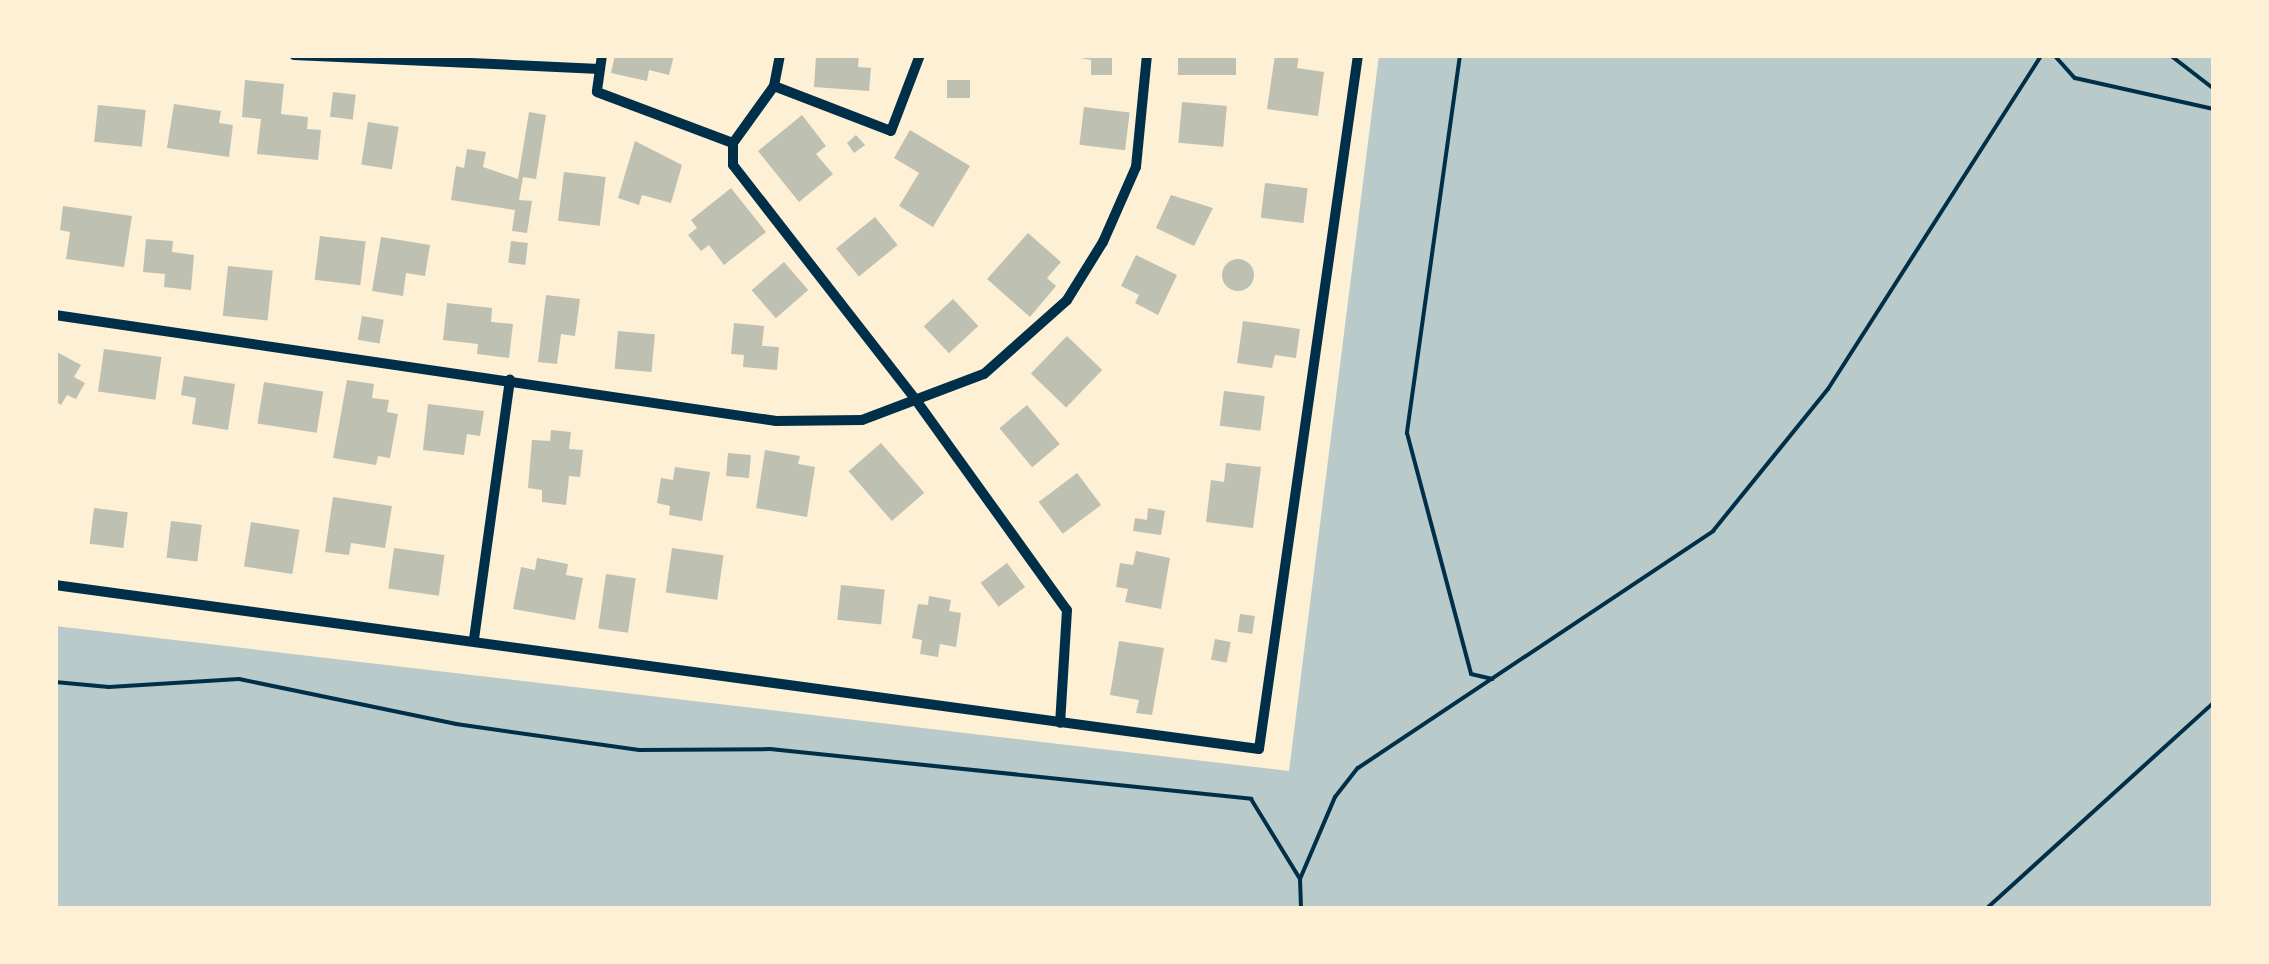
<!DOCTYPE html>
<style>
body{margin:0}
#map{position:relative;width:2269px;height:964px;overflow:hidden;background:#fdf0d5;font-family:"Fira Sans Condensed",sans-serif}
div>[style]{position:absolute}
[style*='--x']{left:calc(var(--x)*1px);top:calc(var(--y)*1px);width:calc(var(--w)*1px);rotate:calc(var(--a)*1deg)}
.green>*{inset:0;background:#b9caca}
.building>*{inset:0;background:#bec0b2;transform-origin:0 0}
.round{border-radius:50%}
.path>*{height:4px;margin:-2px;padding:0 2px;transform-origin:2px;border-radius:2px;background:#003049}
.minor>*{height:10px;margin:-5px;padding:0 5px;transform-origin:5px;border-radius:5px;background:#003049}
span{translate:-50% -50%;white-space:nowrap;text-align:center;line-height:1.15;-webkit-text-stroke:8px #fdf0d5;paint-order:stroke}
.frame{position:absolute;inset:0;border:58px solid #fdf0d5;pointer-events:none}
</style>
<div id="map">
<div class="green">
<i style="clip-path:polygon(1379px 55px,2214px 55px,2214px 909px,55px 909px,55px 626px,1289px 771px)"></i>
</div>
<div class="building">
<i style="clip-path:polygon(615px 55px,674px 55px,669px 75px,649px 70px,647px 81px,611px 73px)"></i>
<i style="clip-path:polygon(816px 55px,859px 55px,858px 67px,871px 68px,869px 91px,814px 87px)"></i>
<i style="clip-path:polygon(1066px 55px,1112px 55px,1112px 75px,1091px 75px,1091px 60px)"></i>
<i style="left:1178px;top:55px;width:58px;height:20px"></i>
<i style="clip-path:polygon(1275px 55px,1299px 55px,1297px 68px,1324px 72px,1318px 116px,1267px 109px)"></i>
<i style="clip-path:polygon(245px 80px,284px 84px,281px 114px,308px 117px,307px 129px,321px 130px,318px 160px,257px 154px,261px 119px,242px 117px)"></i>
<i style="left:970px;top:80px;width:18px;height:23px;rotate:90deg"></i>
<i style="left:333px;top:92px;width:23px;height:25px;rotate:7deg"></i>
<i style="left:1182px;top:102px;width:45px;height:41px;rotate:5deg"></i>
<i style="clip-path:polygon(174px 104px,221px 111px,219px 123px,233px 125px,229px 157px,167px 148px)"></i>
<i style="left:98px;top:105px;width:48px;height:37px;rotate:6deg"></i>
<i style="left:1084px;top:107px;width:46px;height:38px;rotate:7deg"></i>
<i style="clip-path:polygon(529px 112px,546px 115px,536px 179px,523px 177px,519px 200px,532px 201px,527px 233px,512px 231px,515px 210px,451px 200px,456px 166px,464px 168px,467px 149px,486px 152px,483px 167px,518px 179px)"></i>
<i style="clip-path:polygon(802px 115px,826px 146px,816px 154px,833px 174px,799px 202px,758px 151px)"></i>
<i style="left:368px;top:122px;width:31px;height:43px;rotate:9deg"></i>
<i style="clip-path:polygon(910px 130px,970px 166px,933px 227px,899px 206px,919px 173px,894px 158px)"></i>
<i style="clip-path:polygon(856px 135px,865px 145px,854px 153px,847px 143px)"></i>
<i style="clip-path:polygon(635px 141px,682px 165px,671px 203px,642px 195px,639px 205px,618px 198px)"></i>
<i style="left:564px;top:172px;width:42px;height:49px;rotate:7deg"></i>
<i style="left:1265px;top:183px;width:43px;height:35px;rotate:7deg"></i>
<i style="clip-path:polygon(731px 188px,766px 232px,724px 265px,709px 245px,701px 251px,688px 235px,697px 228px,691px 220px)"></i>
<i style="clip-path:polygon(1171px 195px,1213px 208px,1194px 246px,1156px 228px)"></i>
<i style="clip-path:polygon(63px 206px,132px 216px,124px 267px,66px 259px,70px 232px,60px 230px)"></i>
<i style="left:875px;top:217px;width:36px;height:50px;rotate:51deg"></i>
<i style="clip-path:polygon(1028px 233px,1061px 262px,1047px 278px,1056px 286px,1030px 317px,987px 279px)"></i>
<i style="left:320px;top:236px;width:46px;height:44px;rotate:7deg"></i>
<i style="clip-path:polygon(381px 237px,430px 245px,425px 276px,406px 273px,403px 296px,372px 291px)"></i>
<i style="clip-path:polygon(146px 239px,173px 241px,172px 252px,194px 255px,191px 290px,164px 287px,165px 274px,143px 272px)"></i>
<i style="left:511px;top:241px;width:17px;height:22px;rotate:7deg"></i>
<i style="clip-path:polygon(1136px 255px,1177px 275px,1158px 315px,1135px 303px,1139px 295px,1121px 286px)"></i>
<i class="round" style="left:1222px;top:259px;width:32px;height:32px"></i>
<i style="left:784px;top:262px;width:37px;height:43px;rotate:49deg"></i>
<i style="left:228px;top:266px;width:45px;height:50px;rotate:6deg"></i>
<i style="clip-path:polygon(546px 295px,580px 299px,575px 336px,561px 334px,557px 364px,538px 362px)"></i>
<i style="left:953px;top:299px;width:37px;height:40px;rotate:47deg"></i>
<i style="clip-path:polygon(447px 303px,492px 308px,491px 322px,513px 324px,509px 358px,477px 354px,478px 344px,443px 340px)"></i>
<i style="left:362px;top:316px;width:22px;height:24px;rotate:10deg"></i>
<i style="clip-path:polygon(1243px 321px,1300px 329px,1296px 358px,1275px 355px,1272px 368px,1237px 363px)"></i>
<i style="clip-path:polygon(734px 323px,764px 326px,762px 346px,779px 347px,777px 370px,743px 367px,744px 355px,731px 354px)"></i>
<i style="left:618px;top:331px;width:37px;height:38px;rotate:5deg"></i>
<i style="left:1067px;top:336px;width:49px;height:52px;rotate:44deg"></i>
<i style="left:104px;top:349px;width:58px;height:43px;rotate:8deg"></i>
<i style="clip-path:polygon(55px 351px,81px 365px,74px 377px,85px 383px,76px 399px,67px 395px,61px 405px,55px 401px)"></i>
<i style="clip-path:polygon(184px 376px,235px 384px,228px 430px,192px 424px,196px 398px,181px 395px)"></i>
<i style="clip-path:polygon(347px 380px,374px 384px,372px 398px,389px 400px,387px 412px,398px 414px,390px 458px,378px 456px,376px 465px,333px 458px)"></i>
<i style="left:264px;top:382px;width:60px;height:42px;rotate:9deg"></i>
<i style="left:1224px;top:391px;width:41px;height:35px;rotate:7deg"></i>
<i style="clip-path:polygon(428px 404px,484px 411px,480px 436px,467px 434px,464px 455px,423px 450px)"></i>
<i style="left:1027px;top:405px;width:51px;height:36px;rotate:50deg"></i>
<i style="clip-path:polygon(551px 430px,571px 432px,569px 449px,583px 450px,580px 477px,569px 476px,566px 505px,542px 502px,542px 490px,528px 488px,532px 440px,550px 441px)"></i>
<i style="left:881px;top:443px;width:66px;height:43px;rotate:49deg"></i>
<i style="clip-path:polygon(765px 450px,800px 456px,798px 464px,815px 467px,807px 517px,756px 508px)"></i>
<i style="left:728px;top:453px;width:23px;height:23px;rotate:5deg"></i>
<i style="clip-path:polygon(1226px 463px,1261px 467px,1253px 528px,1206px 522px,1211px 480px,1224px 482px)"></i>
<i style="clip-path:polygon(675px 467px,710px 472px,702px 521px,669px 515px,670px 506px,657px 503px,661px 478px,673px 480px)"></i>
<i style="left:1077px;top:473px;width:40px;height:48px;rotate:53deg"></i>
<i style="clip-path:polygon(333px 497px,392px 506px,385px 548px,351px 543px,349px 555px,325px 552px)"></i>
<i style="left:94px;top:508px;width:34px;height:36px;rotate:7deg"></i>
<i style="clip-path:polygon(1148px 508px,1165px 511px,1161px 535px,1133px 531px,1135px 518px,1147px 520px)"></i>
<i style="left:171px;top:521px;width:31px;height:37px;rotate:7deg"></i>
<i style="left:251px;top:522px;width:49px;height:45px;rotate:9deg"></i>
<i style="left:394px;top:548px;width:51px;height:41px;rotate:8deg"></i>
<i style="left:672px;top:548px;width:52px;height:45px;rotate:8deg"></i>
<i style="clip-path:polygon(1136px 551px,1170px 558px,1161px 609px,1125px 602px,1128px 589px,1116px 587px,1120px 563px,1133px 565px)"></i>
<i style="clip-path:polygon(537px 558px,568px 564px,566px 575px,583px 578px,575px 620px,513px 609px,521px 567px,535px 570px)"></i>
<i style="left:1007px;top:563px;width:30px;height:33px;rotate:53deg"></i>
<i style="left:606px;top:574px;width:30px;height:55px;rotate:8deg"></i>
<i style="left:841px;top:585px;width:44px;height:35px;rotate:6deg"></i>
<i style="clip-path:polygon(929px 596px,951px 600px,949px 611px,961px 613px,956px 647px,940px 644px,938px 657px,920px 654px,922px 640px,912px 638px,918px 604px,928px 605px)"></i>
<i style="left:1240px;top:614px;width:15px;height:18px;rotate:8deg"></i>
<i style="left:1215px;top:639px;width:16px;height:21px;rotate:11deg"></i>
<i style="clip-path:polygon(1119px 641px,1164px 648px,1152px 715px,1136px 713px,1139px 700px,1110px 695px)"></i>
</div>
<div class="path">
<i style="--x:1460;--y:55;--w:382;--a:98"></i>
<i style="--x:1407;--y:433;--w:249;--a:75.1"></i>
<i style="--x:1471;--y:674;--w:22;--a:13"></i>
<i style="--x:2054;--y:55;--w:31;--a:48"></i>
<i style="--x:2075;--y:78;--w:142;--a:12.6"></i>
<i style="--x:2170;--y:55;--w:56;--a:37.7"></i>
<i style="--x:55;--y:682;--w:54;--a:5.3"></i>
<i style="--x:109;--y:687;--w:130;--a:-3.5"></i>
<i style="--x:239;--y:679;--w:222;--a:11.7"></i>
<i style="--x:456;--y:724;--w:185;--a:8.1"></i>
<i style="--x:639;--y:750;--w:131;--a:-0.4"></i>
<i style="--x:770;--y:749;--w:484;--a:5.9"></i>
<i style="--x:1251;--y:799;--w:94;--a:58.5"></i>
<i style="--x:1300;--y:879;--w:89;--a:-66.9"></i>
<i style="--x:1335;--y:797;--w:37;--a:-52"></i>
<i style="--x:1358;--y:768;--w:427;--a:-33.7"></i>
<i style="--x:1713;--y:531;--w:183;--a:-51"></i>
<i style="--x:1828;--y:389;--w:397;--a:-57.4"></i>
<i style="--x:1300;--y:879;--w:30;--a:88"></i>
<i style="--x:1986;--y:909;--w:308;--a:-42.2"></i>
</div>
<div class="minor">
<i style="--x:294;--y:55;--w:306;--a:2.6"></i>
<i style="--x:602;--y:55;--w:37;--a:98"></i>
<i style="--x:597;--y:92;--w:145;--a:20.6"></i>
<i style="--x:780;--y:55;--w:32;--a:101"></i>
<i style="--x:774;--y:86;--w:70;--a:125.7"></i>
<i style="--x:733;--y:143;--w:22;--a:90"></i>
<i style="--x:733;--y:165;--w:301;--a:52.1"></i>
<i style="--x:918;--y:403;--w:255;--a:54.3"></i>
<i style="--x:1067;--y:610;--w:113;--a:93.5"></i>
<i style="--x:774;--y:86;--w:125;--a:21"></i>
<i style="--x:891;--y:131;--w:81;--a:-69.1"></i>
<i style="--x:55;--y:315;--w:729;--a:8.36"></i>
<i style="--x:776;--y:421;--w:86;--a:-0.7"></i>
<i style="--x:862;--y:420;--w:130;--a:-20.7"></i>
<i style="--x:984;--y:374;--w:111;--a:-41.7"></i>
<i style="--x:1067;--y:300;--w:68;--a:-58.2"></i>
<i style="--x:1103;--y:242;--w:82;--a:-66.3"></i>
<i style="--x:1136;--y:167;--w:113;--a:-84.4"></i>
<i style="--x:55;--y:585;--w:1215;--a:7.76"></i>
<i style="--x:1259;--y:749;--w:701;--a:-81.88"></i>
<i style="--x:474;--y:639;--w:262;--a:-82.1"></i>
</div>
<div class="frame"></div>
</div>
